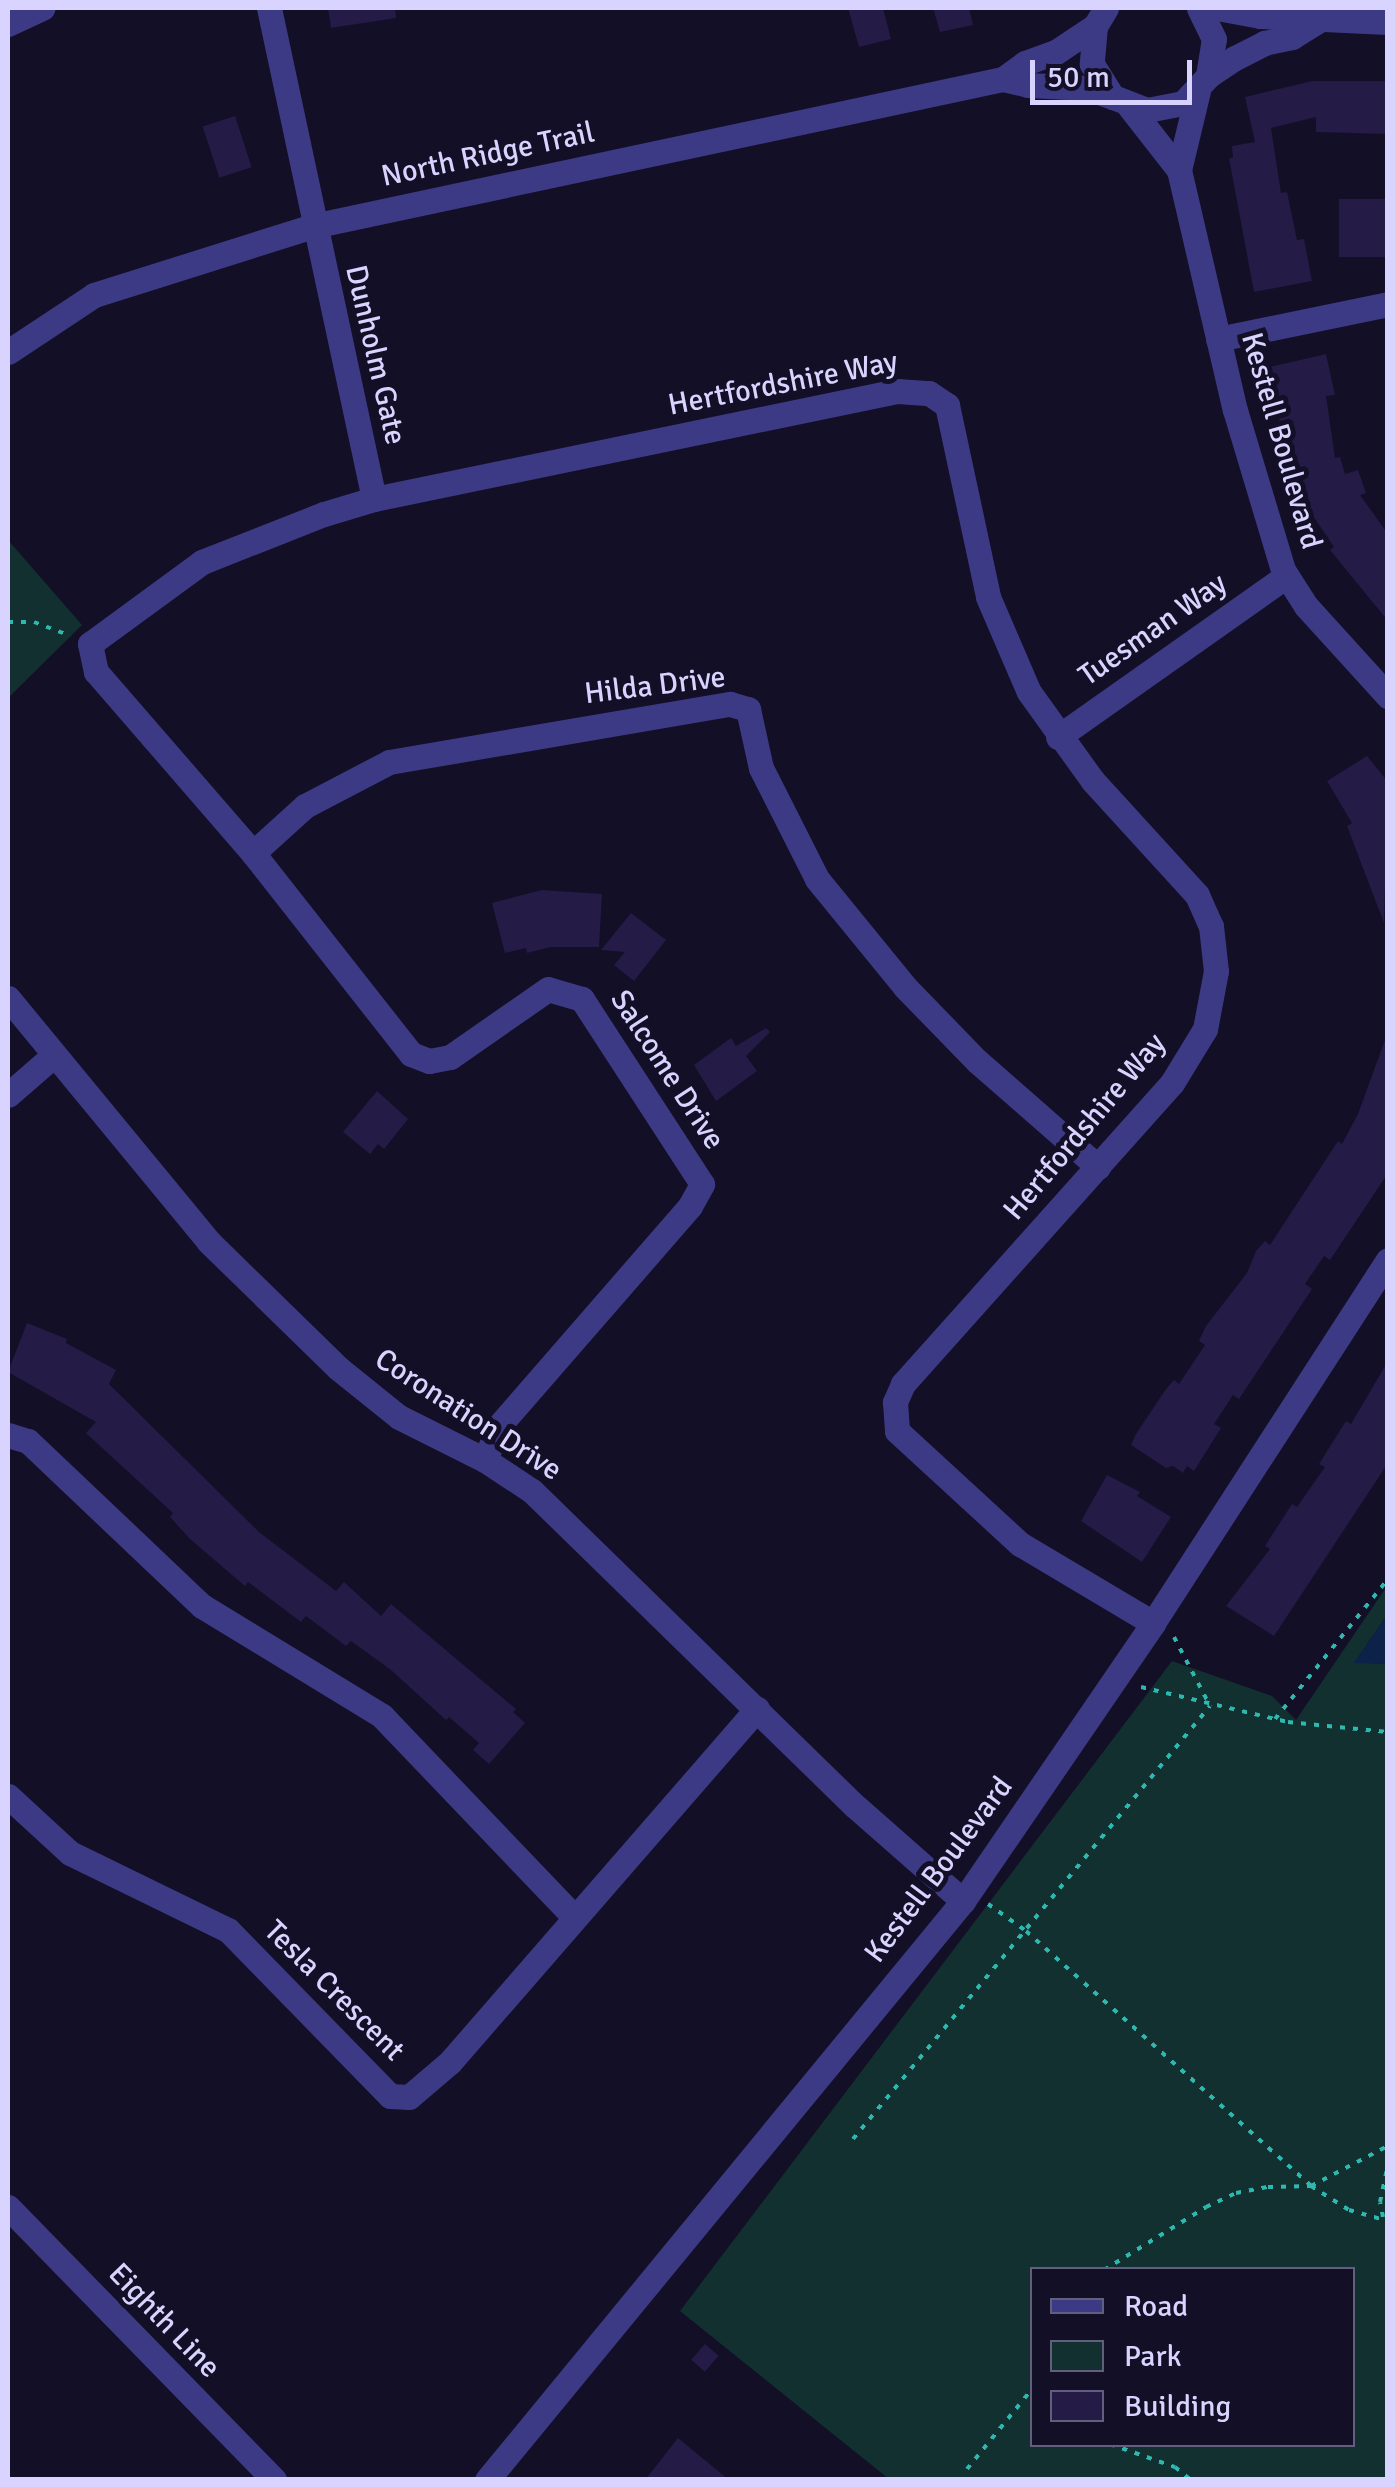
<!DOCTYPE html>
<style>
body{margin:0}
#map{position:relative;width:1395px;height:2487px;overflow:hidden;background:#130f26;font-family:Signika,sans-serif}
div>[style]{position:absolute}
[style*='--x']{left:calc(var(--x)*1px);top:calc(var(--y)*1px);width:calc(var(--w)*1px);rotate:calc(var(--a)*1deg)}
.green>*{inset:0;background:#12302f}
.water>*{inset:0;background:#0c2248}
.building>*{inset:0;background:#241b47;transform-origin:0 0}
.path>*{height:4px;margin-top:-2px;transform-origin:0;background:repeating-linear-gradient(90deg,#2fb8b0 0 5px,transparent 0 13px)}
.minor>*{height:25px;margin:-12.5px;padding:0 12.5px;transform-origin:12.5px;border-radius:12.5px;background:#3d3a85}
span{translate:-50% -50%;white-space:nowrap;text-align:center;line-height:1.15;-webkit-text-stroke:10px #130f26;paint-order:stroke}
.street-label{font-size:30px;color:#d9d4ff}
.frame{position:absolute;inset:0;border:10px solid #d9d4ff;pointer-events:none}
.legend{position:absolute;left:1030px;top:2267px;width:325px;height:180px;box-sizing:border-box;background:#130f26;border:2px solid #625e7d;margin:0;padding:12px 18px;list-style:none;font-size:30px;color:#d9d4ff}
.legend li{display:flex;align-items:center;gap:20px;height:50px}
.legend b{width:50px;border:2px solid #625e7d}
.scale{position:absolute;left:1030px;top:60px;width:162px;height:45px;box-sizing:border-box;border:5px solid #d9d4ff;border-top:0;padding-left:12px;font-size:30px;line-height:35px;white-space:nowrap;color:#d9d4ff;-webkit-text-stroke:8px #130f26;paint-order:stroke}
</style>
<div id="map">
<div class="green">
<i style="clip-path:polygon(8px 540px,82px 625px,8px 698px)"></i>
<i style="clip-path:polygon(evenodd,1387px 1586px,1387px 1615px,1355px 1662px,1388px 1664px,1387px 2479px,889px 2479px,680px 2311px,1172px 1661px,1272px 1696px,1296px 1720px,1387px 1586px,1032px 2270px,1352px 2270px,1352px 2444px,1032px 2444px,1032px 2270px)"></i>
</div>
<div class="water">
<i style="clip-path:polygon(1387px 1615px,1387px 1664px,1354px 1663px)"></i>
</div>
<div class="building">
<i style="clip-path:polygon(328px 8px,395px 8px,396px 18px,331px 28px)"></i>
<i style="clip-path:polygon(848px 8px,883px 8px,891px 39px,859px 47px)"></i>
<i style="clip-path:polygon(933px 8px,969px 8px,973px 25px,940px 32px)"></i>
<i style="clip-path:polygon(1312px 81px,1388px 81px,1388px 134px,1316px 132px,1316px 117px,1271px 128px,1281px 193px,1287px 192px,1297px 240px,1304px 239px,1312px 281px,1254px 292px,1229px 158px,1233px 158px,1232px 146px,1255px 142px,1245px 97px)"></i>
<i style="left:235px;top:116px;width:54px;height:34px;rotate:72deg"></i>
<i style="left:1388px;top:199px;width:58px;height:49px;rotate:90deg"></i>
<i style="clip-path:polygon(1326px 354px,1335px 395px,1326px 396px,1335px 458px,1340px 457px,1345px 474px,1358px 470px,1366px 493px,1360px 495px,1388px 534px,1388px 621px,1330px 550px,1334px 547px,1309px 510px,1292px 451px,1285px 452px,1270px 367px)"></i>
<i style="clip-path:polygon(1367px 756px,1388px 782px,1384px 923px,1347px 826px,1352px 823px,1327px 781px)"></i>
<i style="clip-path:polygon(542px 890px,602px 894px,599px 947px,551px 947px,527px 953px,526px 948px,505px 953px,492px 903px)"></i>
<i style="clip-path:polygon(631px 913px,666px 940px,634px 981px,614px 965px,625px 952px,601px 950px)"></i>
<i style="clip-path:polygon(766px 1028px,770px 1032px,746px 1056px,757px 1071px,716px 1101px,694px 1065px,731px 1038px,736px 1046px)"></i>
<i style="clip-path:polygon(1385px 1040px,1388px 1173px,1330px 1260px,1324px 1256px,1305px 1284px,1312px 1289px,1239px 1399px,1233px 1395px,1214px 1424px,1221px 1428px,1194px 1471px,1187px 1466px,1183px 1473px,1173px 1466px,1166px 1468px,1131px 1445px,1136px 1434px,1166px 1389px,1174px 1380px,1179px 1384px,1205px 1345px,1199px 1341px,1206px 1326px,1247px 1273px,1256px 1251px,1265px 1241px,1270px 1245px,1338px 1141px,1342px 1144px,1358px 1114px)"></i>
<i style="clip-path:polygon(377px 1091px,408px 1119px,384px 1149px,378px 1144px,370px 1154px,343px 1132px)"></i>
<i style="clip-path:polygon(27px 1323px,67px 1339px,66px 1343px,116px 1370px,109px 1384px,259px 1532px,336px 1591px,344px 1582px,381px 1616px,391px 1604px,516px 1709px,513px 1712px,525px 1723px,489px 1764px,473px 1750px,479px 1743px,449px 1717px,446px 1720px,391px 1670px,351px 1641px,346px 1646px,306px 1616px,301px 1622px,248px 1582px,245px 1586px,190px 1539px,170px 1517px,173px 1513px,86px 1433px,96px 1422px,8px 1372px)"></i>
<i style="clip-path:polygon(1388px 1361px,1388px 1463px,1274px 1636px,1226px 1606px,1270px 1549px,1265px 1546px,1292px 1504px,1297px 1507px,1325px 1467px,1319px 1464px,1346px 1421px,1351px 1424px)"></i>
<i style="clip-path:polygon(1107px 1475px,1140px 1492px,1137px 1496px,1171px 1517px,1142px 1562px,1081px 1521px)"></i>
<i style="left:705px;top:2344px;width:18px;height:21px;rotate:41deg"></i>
<i style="clip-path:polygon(678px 2438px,729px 2480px,645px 2480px)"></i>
</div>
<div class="path">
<i style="--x:8;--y:622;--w:26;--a:0"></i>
<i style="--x:34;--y:622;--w:39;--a:21"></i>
<i style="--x:1174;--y:1637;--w:78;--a:62.4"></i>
<i style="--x:1141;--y:1687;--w:151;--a:13.4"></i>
<i style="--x:1288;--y:1722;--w:100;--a:5.7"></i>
<i style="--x:1275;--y:1719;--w:180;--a:-51.1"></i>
<i style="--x:988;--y:1904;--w:47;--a:35.4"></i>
<i style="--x:1026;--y:1931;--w:382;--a:41.8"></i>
<i style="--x:1311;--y:2186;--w:87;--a:-27.5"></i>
<i style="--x:853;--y:2139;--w:561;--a:-50.5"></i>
<i style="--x:1383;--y:2217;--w:15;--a:-101"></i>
<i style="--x:1380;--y:2202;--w:38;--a:-78"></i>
<i style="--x:1104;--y:2270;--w:120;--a:-31.7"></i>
<i style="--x:1206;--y:2207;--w:33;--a:-25"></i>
<i style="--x:1236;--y:2193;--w:33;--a:-11"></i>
<i style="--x:1268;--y:2187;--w:43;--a:-1.3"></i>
<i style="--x:1311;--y:2186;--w:45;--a:32.3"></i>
<i style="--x:1349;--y:2210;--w:41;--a:15.8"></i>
<i style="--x:1110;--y:2444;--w:69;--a:19.5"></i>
<i style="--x:1175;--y:2467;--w:21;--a:39"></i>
<i style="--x:967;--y:2469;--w:103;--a:-50.9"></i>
</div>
<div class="minor">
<i style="--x:269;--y:8;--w:502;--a:77.93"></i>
<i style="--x:1106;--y:8;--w:21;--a:121"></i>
<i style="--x:1095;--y:26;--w:38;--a:95"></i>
<i style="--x:1092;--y:64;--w:39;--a:58"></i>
<i style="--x:1113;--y:97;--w:36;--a:21"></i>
<i style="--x:1147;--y:110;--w:37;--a:-11"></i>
<i style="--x:1183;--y:103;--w:37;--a:-47"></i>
<i style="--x:1208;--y:76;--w:37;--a:-81"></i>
<i style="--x:1214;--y:39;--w:34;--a:-116"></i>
<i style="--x:1217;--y:8;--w:44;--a:10.5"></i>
<i style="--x:1260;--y:16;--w:128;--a:2.7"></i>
<i style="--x:8;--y:24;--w:38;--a:-25"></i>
<i style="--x:1208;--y:76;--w:32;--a:-34"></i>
<i style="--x:1235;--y:58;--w:33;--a:-27"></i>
<i style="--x:1264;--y:43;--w:29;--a:-12"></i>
<i style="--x:1292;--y:37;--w:32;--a:-32"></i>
<i style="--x:1003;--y:79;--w:26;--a:13"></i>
<i style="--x:1028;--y:85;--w:60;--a:2.9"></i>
<i style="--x:1088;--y:88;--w:27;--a:20"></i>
<i style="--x:1129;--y:106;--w:81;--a:52"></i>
<i style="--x:1179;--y:170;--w:246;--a:76.9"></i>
<i style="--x:1235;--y:410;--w:167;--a:73.3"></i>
<i style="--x:1283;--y:570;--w:43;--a:57.4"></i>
<i style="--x:1306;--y:606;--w:122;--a:47.7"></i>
<i style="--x:1179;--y:170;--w:81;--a:-76.5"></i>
<i style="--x:1218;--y:339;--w:174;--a:-11.6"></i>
<i style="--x:8;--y:352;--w:103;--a:-33.5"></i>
<i style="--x:94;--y:295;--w:230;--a:-17.5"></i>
<i style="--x:313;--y:226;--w:705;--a:-12.03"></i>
<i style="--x:1003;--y:79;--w:27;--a:-36"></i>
<i style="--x:1025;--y:63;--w:33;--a:-20"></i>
<i style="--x:1056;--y:52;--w:47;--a:-33.7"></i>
<i style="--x:1058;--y:737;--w:279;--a:-35.2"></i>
<i style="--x:253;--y:853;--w:70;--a:-42.1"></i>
<i style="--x:305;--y:806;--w:95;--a:-27.6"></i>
<i style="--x:389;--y:762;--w:346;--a:-9.7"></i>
<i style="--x:730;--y:704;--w:19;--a:16"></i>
<i style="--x:748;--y:709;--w:60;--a:77.6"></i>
<i style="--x:761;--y:768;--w:124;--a:63.2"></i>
<i style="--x:817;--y:879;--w:139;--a:50.8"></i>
<i style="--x:905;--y:987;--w:103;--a:45.8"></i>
<i style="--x:977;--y:1061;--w:161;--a:41.2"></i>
<i style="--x:8;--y:998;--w:316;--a:50.5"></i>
<i style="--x:209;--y:1242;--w:180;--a:44.3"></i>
<i style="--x:338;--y:1368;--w:78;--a:38.8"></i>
<i style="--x:399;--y:1417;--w:96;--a:26.6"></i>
<i style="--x:485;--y:1460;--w:56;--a:33.4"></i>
<i style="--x:532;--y:1491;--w:451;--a:44.3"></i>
<i style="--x:855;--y:1806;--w:144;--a:41.3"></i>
<i style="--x:8;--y:1095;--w:61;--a:-41"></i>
<i style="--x:8;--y:1435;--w:21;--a:17"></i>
<i style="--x:28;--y:1441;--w:240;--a:43.5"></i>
<i style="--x:202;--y:1606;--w:211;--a:31.4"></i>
<i style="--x:382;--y:1716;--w:278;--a:46.3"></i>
<i style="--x:485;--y:1460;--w:35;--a:-68"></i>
<i style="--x:498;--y:1427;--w:293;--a:-49"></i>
<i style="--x:690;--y:1206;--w:25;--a:-61"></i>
<i style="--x:702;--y:1184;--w:221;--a:-123"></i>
<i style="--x:582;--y:999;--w:35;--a:-164"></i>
<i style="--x:548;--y:989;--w:119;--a:145.2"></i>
<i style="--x:450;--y:1057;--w:21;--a:169"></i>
<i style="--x:429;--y:1061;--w:19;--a:-159"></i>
<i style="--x:411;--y:1054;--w:256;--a:-128.2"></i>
<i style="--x:253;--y:853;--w:240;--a:-130.9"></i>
<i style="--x:96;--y:672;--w:29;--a:-102"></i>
<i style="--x:90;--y:644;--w:139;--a:-36.2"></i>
<i style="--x:202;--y:562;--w:131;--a:-21.5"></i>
<i style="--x:324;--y:514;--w:52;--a:-16.7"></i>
<i style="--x:374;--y:499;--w:534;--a:-11.67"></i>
<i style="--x:897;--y:391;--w:32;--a:4"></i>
<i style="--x:929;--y:393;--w:22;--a:34"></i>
<i style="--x:947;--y:405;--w:196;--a:77.9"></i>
<i style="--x:988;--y:597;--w:103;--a:66.7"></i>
<i style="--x:1029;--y:692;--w:110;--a:54.3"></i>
<i style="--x:1093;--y:781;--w:154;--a:47.6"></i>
<i style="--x:1197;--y:895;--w:34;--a:66"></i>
<i style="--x:1211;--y:926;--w:45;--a:83.7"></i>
<i style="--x:1216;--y:971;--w:59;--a:100.7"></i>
<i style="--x:1205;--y:1029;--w:63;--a:121.4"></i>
<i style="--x:1172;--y:1083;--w:404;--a:131.8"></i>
<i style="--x:903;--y:1384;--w:20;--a:114"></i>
<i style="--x:895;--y:1402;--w:29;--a:86"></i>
<i style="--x:897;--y:1431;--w:167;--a:42.6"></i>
<i style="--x:1020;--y:1544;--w:155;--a:30.7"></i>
<i style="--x:8;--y:1796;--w:84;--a:42.6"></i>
<i style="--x:70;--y:1853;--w:176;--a:26"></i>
<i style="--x:228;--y:1930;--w:232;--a:45.7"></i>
<i style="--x:390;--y:2096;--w:19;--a:3"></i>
<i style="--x:409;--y:2097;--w:54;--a:-40.5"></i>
<i style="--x:450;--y:2062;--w:468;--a:-49"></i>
<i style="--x:8;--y:2207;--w:381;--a:45.7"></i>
<i style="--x:487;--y:2480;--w:750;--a:-50.58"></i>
<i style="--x:963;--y:1901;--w:337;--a:-55.6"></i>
<i style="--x:1153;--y:1623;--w:432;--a:-57.1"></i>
</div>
<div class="street-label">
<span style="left:488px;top:155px;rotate:-12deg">North Ridge Trail</span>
<span style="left:375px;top:355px;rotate:77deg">Dunholm Gate</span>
<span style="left:783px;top:384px;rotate:-11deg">Hertfordshire Way</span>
<span style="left:1281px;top:441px;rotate:74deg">Kestell Boulevard</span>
<span style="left:1153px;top:630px;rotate:-35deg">Tuesman Way</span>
<span style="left:655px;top:686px;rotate:-7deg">Hilda Drive</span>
<span style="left:667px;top:1070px;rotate:57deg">Salcome Drive</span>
<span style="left:1085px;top:1127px;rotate:-50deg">Hertfordshire Way</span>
<span style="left:468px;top:1415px;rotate:33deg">Coronation Drive</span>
<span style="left:939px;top:1870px;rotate:-53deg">Kestell Boulevard</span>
<span style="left:334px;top:1991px;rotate:45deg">Tesla Crescent</span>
<span style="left:164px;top:2321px;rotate:46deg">Eighth Line</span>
</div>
<div class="frame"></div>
<ul class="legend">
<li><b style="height:12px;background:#3d3a85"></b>Road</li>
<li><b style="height:28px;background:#12302f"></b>Park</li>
<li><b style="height:28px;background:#241b47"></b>Building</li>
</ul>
<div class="scale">50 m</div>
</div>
